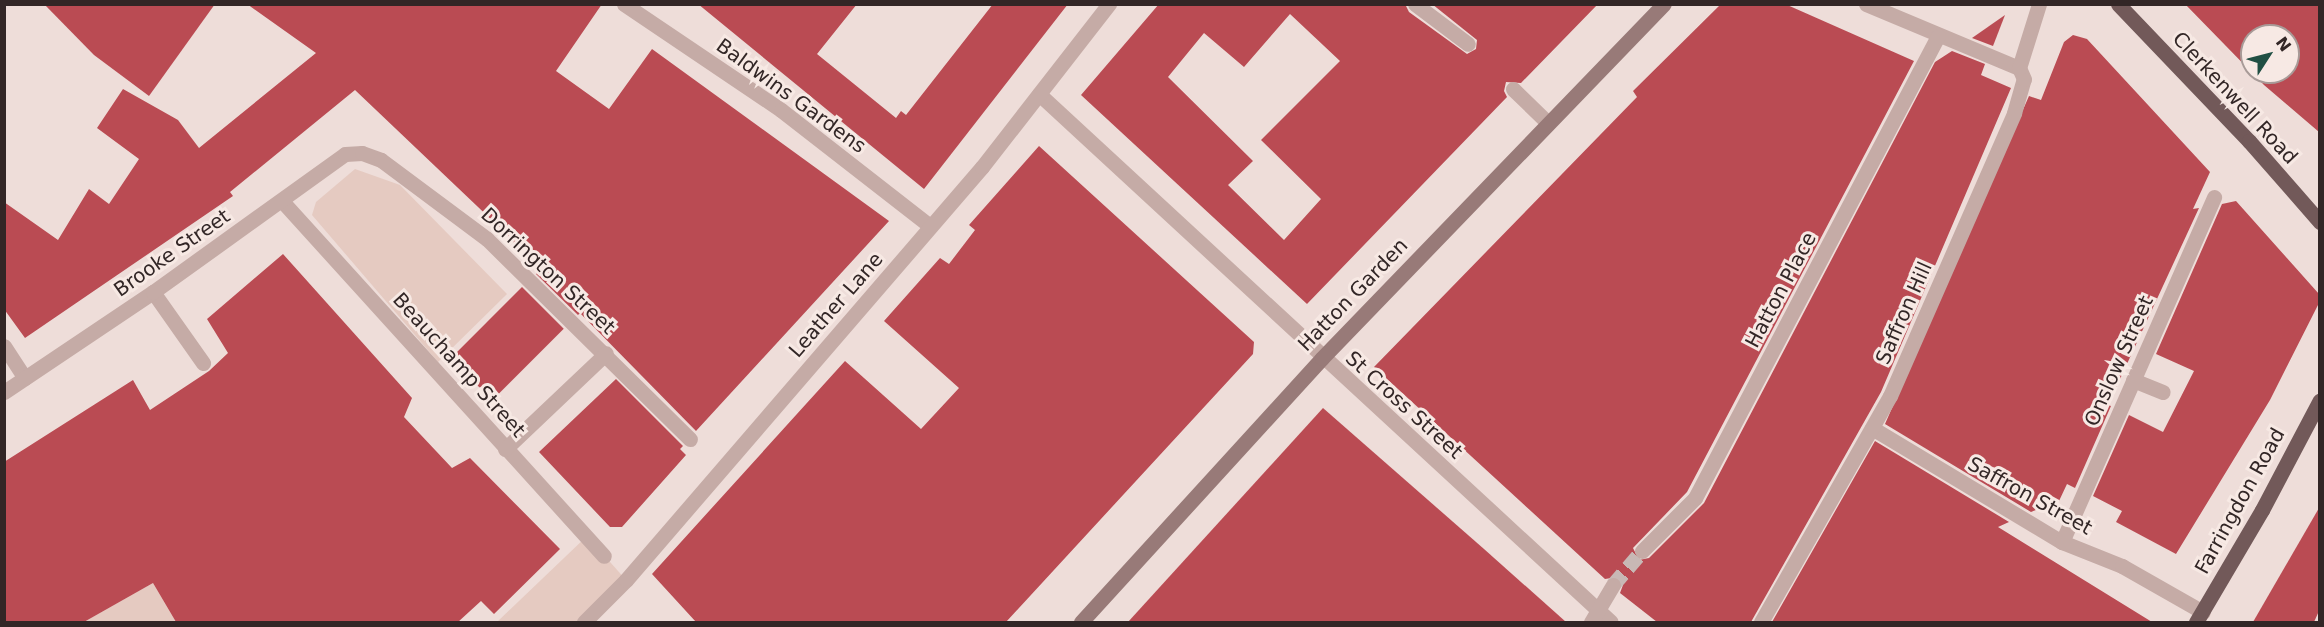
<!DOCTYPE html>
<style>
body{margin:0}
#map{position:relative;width:2324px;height:627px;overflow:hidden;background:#eeddd9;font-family:"DejaVu Sans",sans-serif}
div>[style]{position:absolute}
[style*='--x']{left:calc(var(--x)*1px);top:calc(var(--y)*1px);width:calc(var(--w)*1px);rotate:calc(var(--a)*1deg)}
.plaza>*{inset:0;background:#e5cac1}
.building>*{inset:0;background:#ba4b53;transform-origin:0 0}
.street-tunnel>*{height:15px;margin-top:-7.5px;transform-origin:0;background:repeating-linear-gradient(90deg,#c8b8b5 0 15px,transparent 0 23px)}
.lane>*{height:15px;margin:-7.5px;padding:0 7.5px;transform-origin:7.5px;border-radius:7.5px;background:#c5aba6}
.street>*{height:15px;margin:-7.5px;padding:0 7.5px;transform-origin:7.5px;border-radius:7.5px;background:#c5aba6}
.secondary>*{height:15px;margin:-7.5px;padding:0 7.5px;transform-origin:7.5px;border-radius:7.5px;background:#987a78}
.primary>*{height:15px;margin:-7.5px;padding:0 7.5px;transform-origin:7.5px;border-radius:7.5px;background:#725959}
span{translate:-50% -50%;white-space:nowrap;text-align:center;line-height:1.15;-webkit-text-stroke:6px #f7e9e4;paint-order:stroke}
.street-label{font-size:20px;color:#322626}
.frame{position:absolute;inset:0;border:6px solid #322626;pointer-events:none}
.north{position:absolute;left:2240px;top:24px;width:60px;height:60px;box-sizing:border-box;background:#f7e9e4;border:2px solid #a89b98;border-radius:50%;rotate:54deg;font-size:16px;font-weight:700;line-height:24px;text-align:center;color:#322626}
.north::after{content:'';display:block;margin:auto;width:21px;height:27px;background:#204f43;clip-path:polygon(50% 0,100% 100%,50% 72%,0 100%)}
</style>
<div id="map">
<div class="plaza">
<i style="clip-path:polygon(355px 169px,400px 185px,507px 294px,438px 362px,312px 215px,316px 202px)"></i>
<i style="clip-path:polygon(587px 536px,626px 580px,584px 622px,497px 622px)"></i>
<i style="clip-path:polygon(153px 583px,176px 622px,84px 622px)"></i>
</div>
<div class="building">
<i style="clip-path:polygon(44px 4px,215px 4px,149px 96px,94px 55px)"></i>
<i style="clip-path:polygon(247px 4px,602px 4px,556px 71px,609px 109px,652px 49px,889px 221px,696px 431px,580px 313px,578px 315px,536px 274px,540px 270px,498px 226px,355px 90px,230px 192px,233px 196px,25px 338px,4px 309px,4px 202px,58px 240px,89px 189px,109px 204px,139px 159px,97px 128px,123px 89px,178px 120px,199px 148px,316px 53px)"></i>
<i style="clip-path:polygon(698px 4px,857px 4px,817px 54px,896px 118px,901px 111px,906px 115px,993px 4px,1068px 4px,924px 189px)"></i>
<i style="clip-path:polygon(evenodd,1159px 4px,1405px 4px,1409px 12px,1467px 54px,1476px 49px,1477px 40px,1432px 4px,1598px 4px,1521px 83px,1506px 82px,1504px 91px,1507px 97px,1307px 304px,1081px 95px,1159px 4px,1290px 14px,1340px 61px,1261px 140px,1321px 199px,1284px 240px,1228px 185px,1253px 161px,1168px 77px,1204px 33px,1244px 67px,1290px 14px)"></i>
<i style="clip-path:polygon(1721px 4px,1785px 4px,1914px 61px,1687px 492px,1633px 548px,1639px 560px,1649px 558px,1704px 503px,1935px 62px,1952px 51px,1985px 64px,1981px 75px,2011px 88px,1881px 392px,1751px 622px,1657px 622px,1620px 593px,1623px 585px,1618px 577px,1605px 579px,1374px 367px,1637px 97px,1633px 91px)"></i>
<i style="clip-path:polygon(evenodd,2185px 4px,2319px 4px,2319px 132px,2264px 85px,2185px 4px,2252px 36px,2288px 36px,2288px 72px,2252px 72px,2252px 36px)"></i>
<i style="clip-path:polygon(2005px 15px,1993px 46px,1972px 38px)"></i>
<i style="clip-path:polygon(2073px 35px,2087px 39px,2210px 172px,2193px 209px,2199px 208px,2108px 405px,2111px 406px,2075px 488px,2067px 484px,2059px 501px,2031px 512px,1885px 424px,2029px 96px,2041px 100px,2064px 42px)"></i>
<i style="clip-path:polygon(1039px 146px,1254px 342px,1253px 354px,1006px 622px,696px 622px,652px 574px,845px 361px,921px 429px,959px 388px,884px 321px,940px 258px,949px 264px,975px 230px,969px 225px)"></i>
<i style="clip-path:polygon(2236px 201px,2319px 294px,2319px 303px,2270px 400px,2176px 554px,2116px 522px,2122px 511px,2093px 496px,2129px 415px,2163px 432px,2194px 371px,2156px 354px,2222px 204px)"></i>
<i style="clip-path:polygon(283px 254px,412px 398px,404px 417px,452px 468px,470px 458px,560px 549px,494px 614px,481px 601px,458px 622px,176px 622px,153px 583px,84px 622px,4px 622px,4px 462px,133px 380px,150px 410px,209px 371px,228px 353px,207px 319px)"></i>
<i style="left:522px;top:287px;width:59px;height:101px;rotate:45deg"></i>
<i style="clip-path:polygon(616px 379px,683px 446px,680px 449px,686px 455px,622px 527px,610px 527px,539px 452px)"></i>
<i style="clip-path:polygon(1323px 408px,1484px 549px,1566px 622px,1128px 622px)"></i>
<i style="clip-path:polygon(1875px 441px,2009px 522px,1998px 527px,2152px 622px,1772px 622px)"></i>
<i style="clip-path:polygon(2319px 508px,2319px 611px,2314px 622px,2253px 622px)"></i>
</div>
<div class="street-tunnel">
<i style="--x:1613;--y:585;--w:45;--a:-49.5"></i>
</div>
<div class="lane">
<i style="--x:1415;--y:4;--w:66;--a:37"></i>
<i style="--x:1513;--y:89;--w:49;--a:44.2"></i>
<i style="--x:153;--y:292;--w:87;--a:54.8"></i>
<i style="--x:4;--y:346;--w:38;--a:57"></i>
<i style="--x:2133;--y:380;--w:32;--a:22"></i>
</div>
<div class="street">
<i style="--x:624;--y:4;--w:189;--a:34"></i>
<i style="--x:781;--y:110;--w:189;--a:37.9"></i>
<i style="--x:1866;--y:4;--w:166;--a:22.7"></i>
<i style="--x:1039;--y:94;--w:778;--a:42.71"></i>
<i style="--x:282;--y:201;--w:479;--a:47.8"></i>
<i style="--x:4;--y:392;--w:179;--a:-33.9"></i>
<i style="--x:153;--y:292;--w:236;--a:-35.7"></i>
<i style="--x:345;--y:154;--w:17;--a:-3"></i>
<i style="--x:362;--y:153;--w:20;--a:20"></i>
<i style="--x:381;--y:160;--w:132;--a:36.7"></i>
<i style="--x:487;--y:239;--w:285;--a:44.6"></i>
<i style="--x:1872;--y:428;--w:222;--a:31"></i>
<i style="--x:2062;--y:542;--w:65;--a:21.8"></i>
<i style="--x:2122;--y:566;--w:93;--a:29.6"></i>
<i style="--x:505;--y:449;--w:139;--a:-43.5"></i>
<i style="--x:2062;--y:542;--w:377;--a:-66.2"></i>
<i style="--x:1642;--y:551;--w:75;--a:-45"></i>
<i style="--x:1695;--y:498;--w:522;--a:-62.26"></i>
<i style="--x:584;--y:622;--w:59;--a:-45"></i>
<i style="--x:626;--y:580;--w:545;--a:-49.24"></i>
<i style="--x:982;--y:167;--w:207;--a:-52.1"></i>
<i style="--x:1591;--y:622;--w:43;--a:-59.3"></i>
<i style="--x:1761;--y:622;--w:260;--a:-60.3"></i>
<i style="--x:1890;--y:396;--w:309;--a:-66.3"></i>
<i style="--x:2014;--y:113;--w:35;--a:-74"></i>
<i style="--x:2024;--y:79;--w:12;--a:-114"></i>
<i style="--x:2019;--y:68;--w:67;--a:-72.6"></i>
</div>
<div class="secondary">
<i style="--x:1081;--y:622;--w:357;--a:-47.6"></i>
<i style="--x:1322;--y:358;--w:492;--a:-46"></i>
</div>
<div class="primary">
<i style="--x:2118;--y:4;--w:190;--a:46.3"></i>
<i style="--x:2249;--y:141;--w:108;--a:48.8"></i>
<i style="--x:2196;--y:622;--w:130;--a:-59.5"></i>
<i style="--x:2262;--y:510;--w:124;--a:-62.2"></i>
</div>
<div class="street-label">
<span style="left:791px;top:96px;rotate:36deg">Baldwins Gardens</span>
<span style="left:2235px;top:98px;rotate:47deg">Clerkenwell Road</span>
<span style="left:172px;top:253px;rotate:-35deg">Brooke Street</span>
<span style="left:548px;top:271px;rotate:43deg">Dorrington Street</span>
<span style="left:1781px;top:290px;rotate:-62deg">Hatton Place</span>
<span style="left:1353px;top:295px;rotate:-46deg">Hatton Garden</span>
<span style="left:836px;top:305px;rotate:-49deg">Leather Lane</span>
<span style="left:1904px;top:313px;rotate:-66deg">Saffron Hill</span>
<span style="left:2119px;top:361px;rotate:-66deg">Onslow Street</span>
<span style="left:459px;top:365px;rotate:48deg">Beauchamp Street</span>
<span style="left:1404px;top:405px;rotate:42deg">St Cross Street</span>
<span style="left:2030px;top:496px;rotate:29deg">Saffron Street</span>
<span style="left:2240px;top:501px;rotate:-61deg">Farringdon Road</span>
</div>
<div class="frame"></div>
<div class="north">N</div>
</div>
